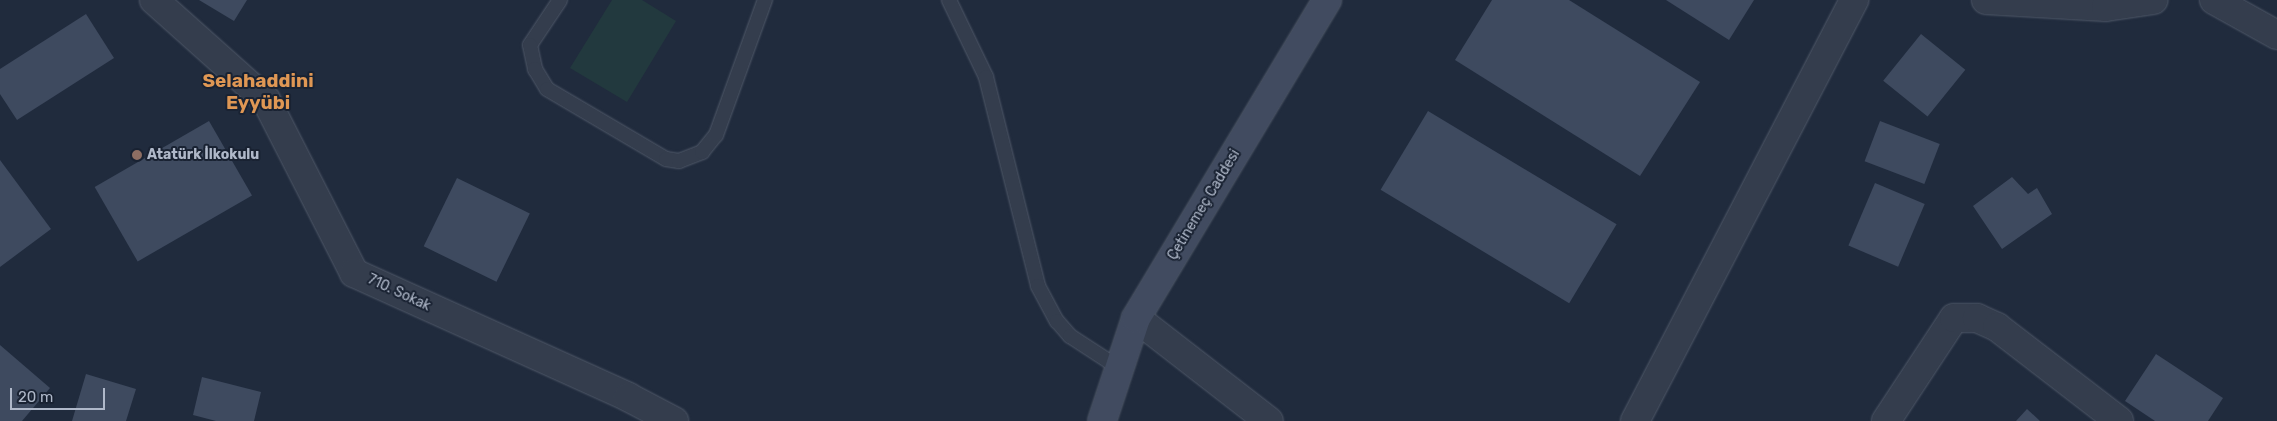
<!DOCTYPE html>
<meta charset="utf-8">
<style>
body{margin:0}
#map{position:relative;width:2277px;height:421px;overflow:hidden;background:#202b3d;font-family:Rubik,sans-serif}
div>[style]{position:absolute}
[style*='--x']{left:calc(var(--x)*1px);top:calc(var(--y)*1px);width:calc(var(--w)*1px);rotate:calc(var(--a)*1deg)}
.green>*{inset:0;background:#22393e}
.building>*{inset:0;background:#3e4a5f;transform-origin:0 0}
.roads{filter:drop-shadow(0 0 1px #4f5868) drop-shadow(0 0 1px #4f5868)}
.lane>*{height:14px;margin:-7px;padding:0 7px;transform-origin:7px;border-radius:7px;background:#343d4d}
.street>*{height:28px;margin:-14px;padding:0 14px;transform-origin:14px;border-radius:14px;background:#343d4d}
.secondary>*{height:28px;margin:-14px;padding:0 14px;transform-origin:14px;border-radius:14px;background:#414b60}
.dots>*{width:14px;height:14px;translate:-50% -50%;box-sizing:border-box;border:2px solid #192232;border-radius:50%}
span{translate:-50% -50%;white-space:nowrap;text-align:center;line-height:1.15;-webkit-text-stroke:4px #192232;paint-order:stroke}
.poi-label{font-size:14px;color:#afb8c9;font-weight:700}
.left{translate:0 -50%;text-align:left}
.street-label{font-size:14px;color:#afb8c9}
.district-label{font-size:19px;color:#df9754;font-weight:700}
.scale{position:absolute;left:10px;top:388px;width:95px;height:22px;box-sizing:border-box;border:2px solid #afb8c9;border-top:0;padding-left:6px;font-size:15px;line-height:18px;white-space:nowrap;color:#afb8c9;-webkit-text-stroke:4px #192232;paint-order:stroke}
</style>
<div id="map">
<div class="green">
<i style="clip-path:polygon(612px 0,642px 0,676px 21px,627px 102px,570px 68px)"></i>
</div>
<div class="building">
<i style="clip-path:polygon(199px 0,247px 0,234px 21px)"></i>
<i style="clip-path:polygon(1492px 0,1569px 0,1700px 82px,1640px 176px,1455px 60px)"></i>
<i style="clip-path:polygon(1666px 0,1754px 0,1729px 40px)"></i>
<i style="clip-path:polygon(86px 14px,114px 58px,17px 120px,0 94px,0 69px)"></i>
<i style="left:1921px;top:34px;width:57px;height:60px;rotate:39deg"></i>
<i style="left:1428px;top:111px;width:220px;height:92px;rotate:31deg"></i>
<i style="left:209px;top:121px;width:86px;height:132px;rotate:60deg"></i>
<i style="left:1880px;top:121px;width:64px;height:43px;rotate:21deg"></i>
<i style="clip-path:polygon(0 160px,51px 229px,0 267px)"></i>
<i style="clip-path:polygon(2012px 177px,2028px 194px,2037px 188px,2052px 214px,2002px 249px,1973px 206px)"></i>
<i style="left:457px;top:178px;width:81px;height:76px;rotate:26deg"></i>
<i style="left:1875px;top:183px;width:54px;height:68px;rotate:23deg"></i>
<i style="clip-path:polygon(0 345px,50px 388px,22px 421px,0 421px)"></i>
<i style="clip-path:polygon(2156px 354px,2223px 398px,2208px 421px,2155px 421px,2125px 401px)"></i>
<i style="clip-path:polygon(86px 374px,136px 389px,126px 421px,72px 421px)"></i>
<i style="clip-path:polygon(202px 377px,261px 392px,254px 421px,216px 421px,193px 415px)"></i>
<i style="clip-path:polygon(2027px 409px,2040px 421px,2016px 421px)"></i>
</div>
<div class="roads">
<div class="lane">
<i style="--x:560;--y:0;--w:54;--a:123.7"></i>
<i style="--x:530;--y:45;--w:25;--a:78"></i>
<i style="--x:535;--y:69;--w:23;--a:59"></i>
<i style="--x:547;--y:89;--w:138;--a:30.5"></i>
<i style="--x:666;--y:159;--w:13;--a:9"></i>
<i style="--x:679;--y:161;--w:25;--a:-21"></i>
<i style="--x:702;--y:152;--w:22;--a:-51"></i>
<i style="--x:716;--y:135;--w:144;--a:-70.1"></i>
<i style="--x:949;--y:0;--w:85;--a:64.3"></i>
<i style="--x:986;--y:77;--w:215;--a:76"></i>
<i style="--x:1038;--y:286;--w:40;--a:62"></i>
<i style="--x:1057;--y:321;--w:20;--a:49"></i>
<i style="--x:1070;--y:336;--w:59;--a:33.1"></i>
</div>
<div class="street">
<i style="--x:154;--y:0;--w:150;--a:41.8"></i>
<i style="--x:266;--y:100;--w:194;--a:63"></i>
<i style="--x:354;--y:273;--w:301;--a:24.3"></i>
<i style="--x:628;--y:397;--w:52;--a:27.6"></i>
<i style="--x:1986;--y:0;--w:120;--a:3.3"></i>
<i style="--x:2106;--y:7;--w:48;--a:-8.5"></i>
<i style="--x:2214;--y:0;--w:72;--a:29.1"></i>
<i style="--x:1136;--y:318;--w:168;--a:37.8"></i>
<i style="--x:1635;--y:421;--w:475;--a:-62.5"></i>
<i style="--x:1886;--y:421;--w:123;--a:-56.6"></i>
<i style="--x:1954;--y:318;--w:23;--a:0"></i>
<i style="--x:1977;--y:318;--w:22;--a:24"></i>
<i style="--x:1997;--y:327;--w:154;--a:37.6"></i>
</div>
<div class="secondary">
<i style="--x:1102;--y:421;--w:108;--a:-71.7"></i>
<i style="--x:1136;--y:318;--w:371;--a:-59"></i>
</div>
</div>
<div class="dots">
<i style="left:137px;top:155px;background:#8d6e63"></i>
</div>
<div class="poi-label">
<span class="left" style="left:147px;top:155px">Atatürk İlkokulu</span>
</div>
<div class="street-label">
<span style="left:1204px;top:205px;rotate:-59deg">Çetinemeç Caddesi</span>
<span style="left:399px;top:293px;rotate:25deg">710. Sokak</span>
</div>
<div class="district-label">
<span style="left:258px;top:92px">Selahaddini<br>Eyyübi</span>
</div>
<div class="scale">20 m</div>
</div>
